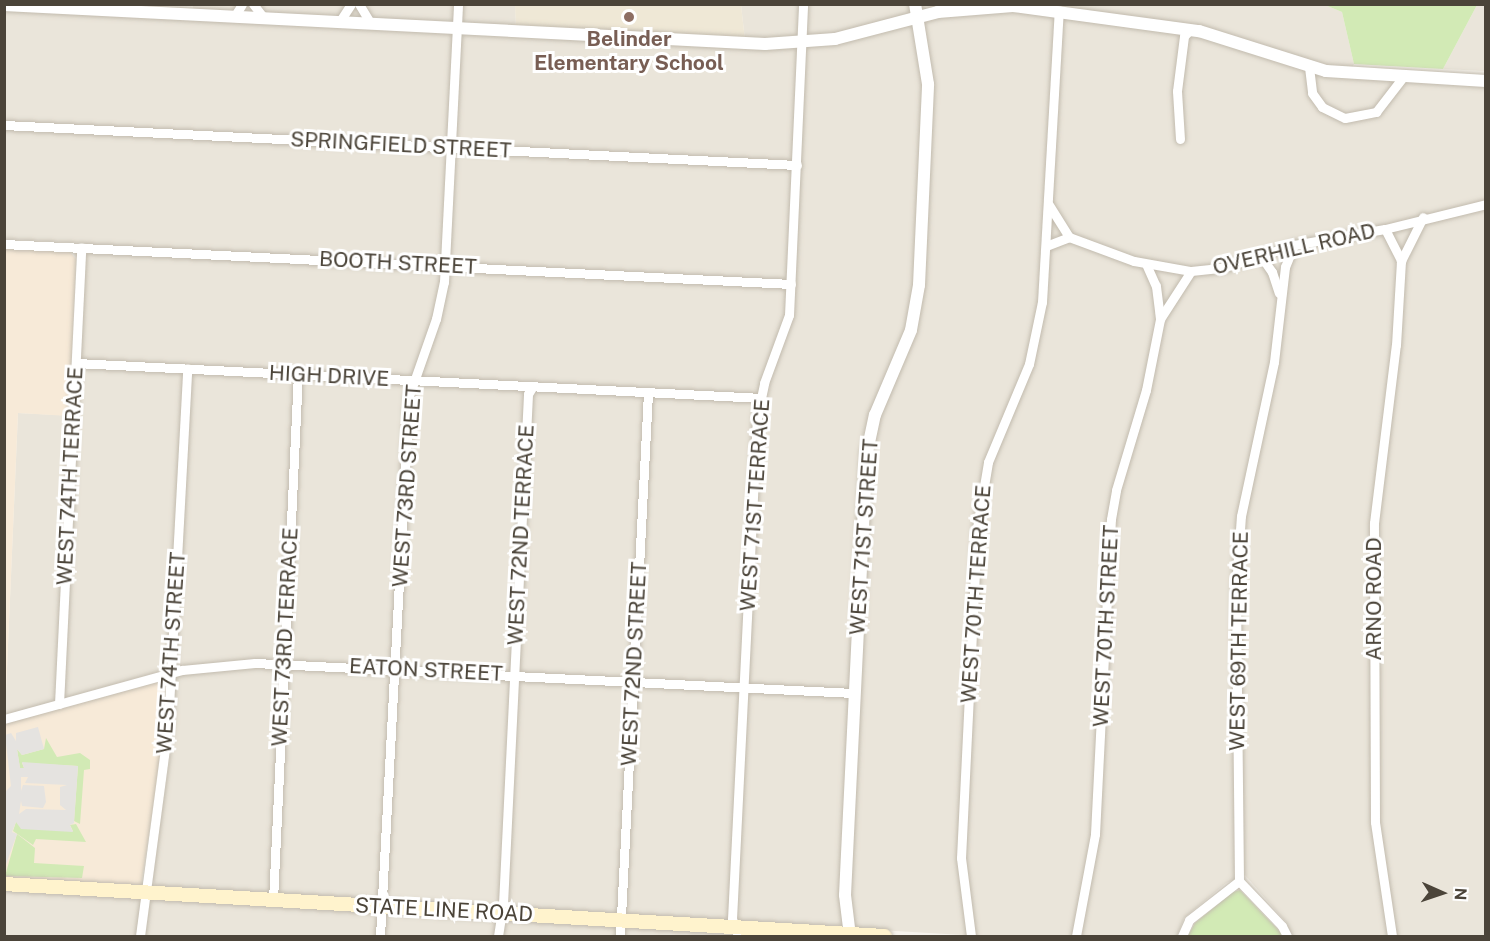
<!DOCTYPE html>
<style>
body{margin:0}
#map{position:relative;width:1490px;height:941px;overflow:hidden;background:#f6f3ec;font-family:"Public Sans",sans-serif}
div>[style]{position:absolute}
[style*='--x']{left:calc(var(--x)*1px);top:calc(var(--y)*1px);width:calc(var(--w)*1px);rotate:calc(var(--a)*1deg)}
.residential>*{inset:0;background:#eae5da}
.commercial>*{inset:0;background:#f7ead8}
.education>*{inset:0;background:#efe8d6}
.green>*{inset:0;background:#d2eab5}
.parking>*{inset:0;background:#e5e3e0}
.roads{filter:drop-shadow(0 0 2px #c2bbae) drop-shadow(0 0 2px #c2bbae)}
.minor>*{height:9px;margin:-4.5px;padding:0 4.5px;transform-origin:4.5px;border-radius:4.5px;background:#fff}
.tertiary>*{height:12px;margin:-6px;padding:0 6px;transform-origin:6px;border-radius:6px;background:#fff}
.secondary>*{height:14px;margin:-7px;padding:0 7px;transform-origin:7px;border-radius:7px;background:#fff3cd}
.dots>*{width:16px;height:16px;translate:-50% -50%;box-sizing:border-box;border:3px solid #fff;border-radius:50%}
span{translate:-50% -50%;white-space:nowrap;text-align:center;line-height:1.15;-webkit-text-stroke:6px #fff;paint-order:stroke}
.education-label{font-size:21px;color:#785e54;font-weight:700}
.street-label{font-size:21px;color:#4b4439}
.frame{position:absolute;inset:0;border:6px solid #4b4439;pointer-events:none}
.north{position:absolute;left:1412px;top:863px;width:60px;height:60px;-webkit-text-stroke:4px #fff;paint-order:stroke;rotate:93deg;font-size:16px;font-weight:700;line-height:24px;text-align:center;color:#4b4439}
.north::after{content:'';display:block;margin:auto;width:21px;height:27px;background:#4b4439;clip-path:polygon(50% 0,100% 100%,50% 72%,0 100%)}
</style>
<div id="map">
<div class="residential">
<i style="clip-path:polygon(515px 4px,516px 28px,745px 40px,741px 5px,999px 5px,1203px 36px,1319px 74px,1485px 86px,1485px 936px,1292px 936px,1286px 922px,1245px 875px,1226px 883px,1184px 918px,1177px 936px,979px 936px,156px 887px,152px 877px,171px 751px,176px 667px,5px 715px,18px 413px,78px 416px,86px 243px,5px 239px,4px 11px,194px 20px,193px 5px)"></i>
<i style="clip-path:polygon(1045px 5px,1325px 5px,1342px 12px,1354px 64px,1351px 70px,1311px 63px,1204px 26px)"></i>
<i style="clip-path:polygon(1477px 5px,1485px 5px,1485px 71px,1443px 69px)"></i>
<i style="clip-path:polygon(4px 890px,490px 918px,756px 936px,5px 936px)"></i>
</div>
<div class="commercial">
<i style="clip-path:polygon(4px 248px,69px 251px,76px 259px,69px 416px,18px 413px,5px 715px)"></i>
<i style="clip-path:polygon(165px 680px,168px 686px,159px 768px,141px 885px,5px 878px,4px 724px)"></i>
</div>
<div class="education">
<i style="clip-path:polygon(515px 5px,741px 5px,745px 40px,516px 29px)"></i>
</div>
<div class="green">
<i style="clip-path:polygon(1325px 5px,1477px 5px,1443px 69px,1354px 64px,1342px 12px)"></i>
<i style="clip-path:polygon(46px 738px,57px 757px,80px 753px,90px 760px,90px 769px,84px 770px,80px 824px,74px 821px,78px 766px,22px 763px,24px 768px,20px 768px,17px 749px,22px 755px,44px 749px)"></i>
<i style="clip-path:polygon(16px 822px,73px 831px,70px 825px,76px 824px,86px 842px,36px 839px,33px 845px,13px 831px)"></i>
<i style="clip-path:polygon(17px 834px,35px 848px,34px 863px,84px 866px,82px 878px,5px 876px)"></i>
<i style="clip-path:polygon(1240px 890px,1284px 936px,1188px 936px,1195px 923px,1233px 892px)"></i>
</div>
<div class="parking">
<i style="clip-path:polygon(evenodd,38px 727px,44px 749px,22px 755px,17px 749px,20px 768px,24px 768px,22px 762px,78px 766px,74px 823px,70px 825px,73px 832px,21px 829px,16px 822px,12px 832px,17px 834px,5px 867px,5px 792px,11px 786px,5px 735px,11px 733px,16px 741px,16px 733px,38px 727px,21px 777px,28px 777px,25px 783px,67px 785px,60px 787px,60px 805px,66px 810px,26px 809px,19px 814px,21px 801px,22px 806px,43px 808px,46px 802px,44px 786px,23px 785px,21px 791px,21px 777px)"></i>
</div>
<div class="roads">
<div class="minor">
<i style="--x:253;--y:4;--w:18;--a:52"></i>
<i style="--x:359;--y:4;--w:21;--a:59"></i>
<i style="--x:234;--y:17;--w:15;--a:-58"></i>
<i style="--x:340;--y:21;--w:20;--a:-57"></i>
<i style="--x:1309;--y:67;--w:26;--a:83"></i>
<i style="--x:1312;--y:93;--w:17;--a:54"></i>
<i style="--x:1322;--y:107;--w:25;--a:26"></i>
<i style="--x:1345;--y:118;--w:32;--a:-11"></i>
<i style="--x:1376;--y:112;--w:44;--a:-52.4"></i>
<i style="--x:4;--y:125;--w:794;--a:2.89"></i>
<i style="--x:1180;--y:139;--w:48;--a:-93.6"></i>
<i style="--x:1177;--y:91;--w:55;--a:-82.7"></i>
<i style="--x:1184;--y:36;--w:10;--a:-45"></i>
<i style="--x:1049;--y:205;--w:38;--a:58"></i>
<i style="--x:1069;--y:237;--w:69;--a:20.3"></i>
<i style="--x:1134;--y:261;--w:58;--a:10"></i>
<i style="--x:1191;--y:271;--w:31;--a:-6"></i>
<i style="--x:1222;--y:268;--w:76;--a:-17.7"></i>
<i style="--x:1294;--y:245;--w:92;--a:-10"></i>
<i style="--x:1385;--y:229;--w:104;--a:-13.9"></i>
<i style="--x:1385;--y:229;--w:36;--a:63"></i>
<i style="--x:4;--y:244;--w:788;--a:2.91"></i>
<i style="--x:1046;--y:246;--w:25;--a:-21"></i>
<i style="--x:1260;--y:255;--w:21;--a:55"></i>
<i style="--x:1272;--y:272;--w:22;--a:72"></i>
<i style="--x:1146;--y:264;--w:24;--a:66"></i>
<i style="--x:1156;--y:286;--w:33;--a:83"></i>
<i style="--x:76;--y:363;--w:686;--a:2.92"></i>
<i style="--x:59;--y:704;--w:457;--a:-87.2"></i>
<i style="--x:4;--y:719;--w:185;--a:-15.4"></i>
<i style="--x:182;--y:670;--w:73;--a:-5.5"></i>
<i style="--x:255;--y:663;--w:600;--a:2.87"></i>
<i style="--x:273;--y:900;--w:527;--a:-87.28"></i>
<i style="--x:140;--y:936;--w:213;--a:-82.4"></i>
<i style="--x:168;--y:725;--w:357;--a:-86.9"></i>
<i style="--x:380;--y:936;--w:541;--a:-86.93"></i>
<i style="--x:409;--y:396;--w:82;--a:-70.7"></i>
<i style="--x:436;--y:319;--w:38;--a:-78"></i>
<i style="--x:444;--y:282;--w:278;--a:-87.1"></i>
<i style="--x:498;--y:936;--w:32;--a:-81"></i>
<i style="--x:503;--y:904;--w:511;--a:-87.19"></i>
<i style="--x:528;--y:394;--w:9;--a:-58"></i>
<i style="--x:620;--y:936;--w:545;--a:-87.05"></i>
<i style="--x:738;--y:936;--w:18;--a:-109"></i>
<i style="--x:732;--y:919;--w:503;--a:-87.15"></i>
<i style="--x:757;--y:417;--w:35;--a:-78"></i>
<i style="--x:764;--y:383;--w:72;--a:-69.8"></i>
<i style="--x:789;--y:315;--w:311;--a:-87.4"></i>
<i style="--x:971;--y:936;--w:79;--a:-97.3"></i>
<i style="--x:961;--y:858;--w:330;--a:-87.2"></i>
<i style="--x:977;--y:528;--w:67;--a:-80.5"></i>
<i style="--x:988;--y:462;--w:106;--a:-67.3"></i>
<i style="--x:1029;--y:364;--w:63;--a:-78.2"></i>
<i style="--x:1042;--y:302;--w:292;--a:-86.7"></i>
<i style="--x:1076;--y:936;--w:104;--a:-79.4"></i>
<i style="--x:1095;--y:834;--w:315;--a:-87.1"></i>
<i style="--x:1111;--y:519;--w:29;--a:-80"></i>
<i style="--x:1116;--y:490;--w:104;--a:-73.3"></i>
<i style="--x:1146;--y:390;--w:72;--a:-78.8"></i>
<i style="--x:1160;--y:319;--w:57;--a:-57.1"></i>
<i style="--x:1182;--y:936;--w:17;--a:-66"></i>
<i style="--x:1189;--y:920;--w:63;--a:-38"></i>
<i style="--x:1287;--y:936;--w:11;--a:-117"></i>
<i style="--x:1282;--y:926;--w:62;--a:-133.7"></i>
<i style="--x:1239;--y:881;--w:294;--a:-90.6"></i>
<i style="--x:1236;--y:587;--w:71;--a:-86"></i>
<i style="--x:1241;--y:516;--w:157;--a:-77.9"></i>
<i style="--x:1274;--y:362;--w:96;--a:-83.4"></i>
<i style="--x:1285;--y:267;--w:24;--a:-68"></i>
<i style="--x:1392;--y:936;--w:115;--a:-98.5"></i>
<i style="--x:1375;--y:822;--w:299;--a:-90.2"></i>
<i style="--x:1374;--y:523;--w:179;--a:-83"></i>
<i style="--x:1396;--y:345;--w:84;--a:-86.6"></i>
<i style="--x:1401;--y:261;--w:49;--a:-63.4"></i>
</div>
<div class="tertiary">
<i style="--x:4;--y:5;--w:762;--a:2.93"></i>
<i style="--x:765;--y:44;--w:70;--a:-4.1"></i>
<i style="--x:835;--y:39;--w:106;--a:-14.7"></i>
<i style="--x:938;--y:12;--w:75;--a:-4.6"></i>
<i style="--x:1013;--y:6;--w:188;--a:7.7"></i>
<i style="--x:1199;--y:31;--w:133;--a:17.5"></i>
<i style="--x:1326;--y:71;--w:160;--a:3.6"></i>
<i style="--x:850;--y:936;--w:41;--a:-97"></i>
<i style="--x:845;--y:895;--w:444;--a:-87.2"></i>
<i style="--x:867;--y:452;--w:38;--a:-78"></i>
<i style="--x:875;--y:415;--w:92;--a:-67"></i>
<i style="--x:911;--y:330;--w:46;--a:-79.9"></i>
<i style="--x:919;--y:285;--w:201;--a:-87.4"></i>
<i style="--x:928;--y:84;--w:81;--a:-99.2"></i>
</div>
<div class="secondary">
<i style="--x:4;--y:884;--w:882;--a:3.38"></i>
</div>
</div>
<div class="dots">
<i style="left:629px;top:17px;background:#8d6e63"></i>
</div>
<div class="education-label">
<span style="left:629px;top:51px">Belinder<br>Elementary School</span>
</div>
<div class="street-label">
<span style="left:401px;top:145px;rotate:3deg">SPRINGFIELD STREET</span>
<span style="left:1294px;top:249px;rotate:-13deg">OVERHILL ROAD</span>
<span style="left:398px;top:263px;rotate:3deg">BOOTH STREET</span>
<span style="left:329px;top:376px;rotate:3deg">HIGH DRIVE</span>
<span style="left:70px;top:476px;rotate:-87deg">WEST 74TH TERRACE</span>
<span style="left:407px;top:486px;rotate:-86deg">WEST 73RD STREET</span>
<span style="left:755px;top:505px;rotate:-86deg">WEST 71ST TERRACE</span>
<span style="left:521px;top:535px;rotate:-87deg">WEST 72ND TERRACE</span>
<span style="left:864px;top:537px;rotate:-86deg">WEST 71ST STREET</span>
<span style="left:976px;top:594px;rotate:-86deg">WEST 70TH TERRACE</span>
<span style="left:1374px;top:599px;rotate:-90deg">ARNO ROAD</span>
<span style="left:1106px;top:626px;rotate:-87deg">WEST 70TH STREET</span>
<span style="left:285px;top:637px;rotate:-87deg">WEST 73RD TERRACE</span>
<span style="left:1239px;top:641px;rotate:-89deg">WEST 69TH TERRACE</span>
<span style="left:171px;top:653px;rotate:-86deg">WEST 74TH STREET</span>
<span style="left:634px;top:664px;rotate:-87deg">WEST 72ND STREET</span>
<span style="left:426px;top:670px;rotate:3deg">EATON STREET</span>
<span style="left:444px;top:910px;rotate:3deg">STATE LINE ROAD</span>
</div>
<div class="frame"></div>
<div class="north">N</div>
</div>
